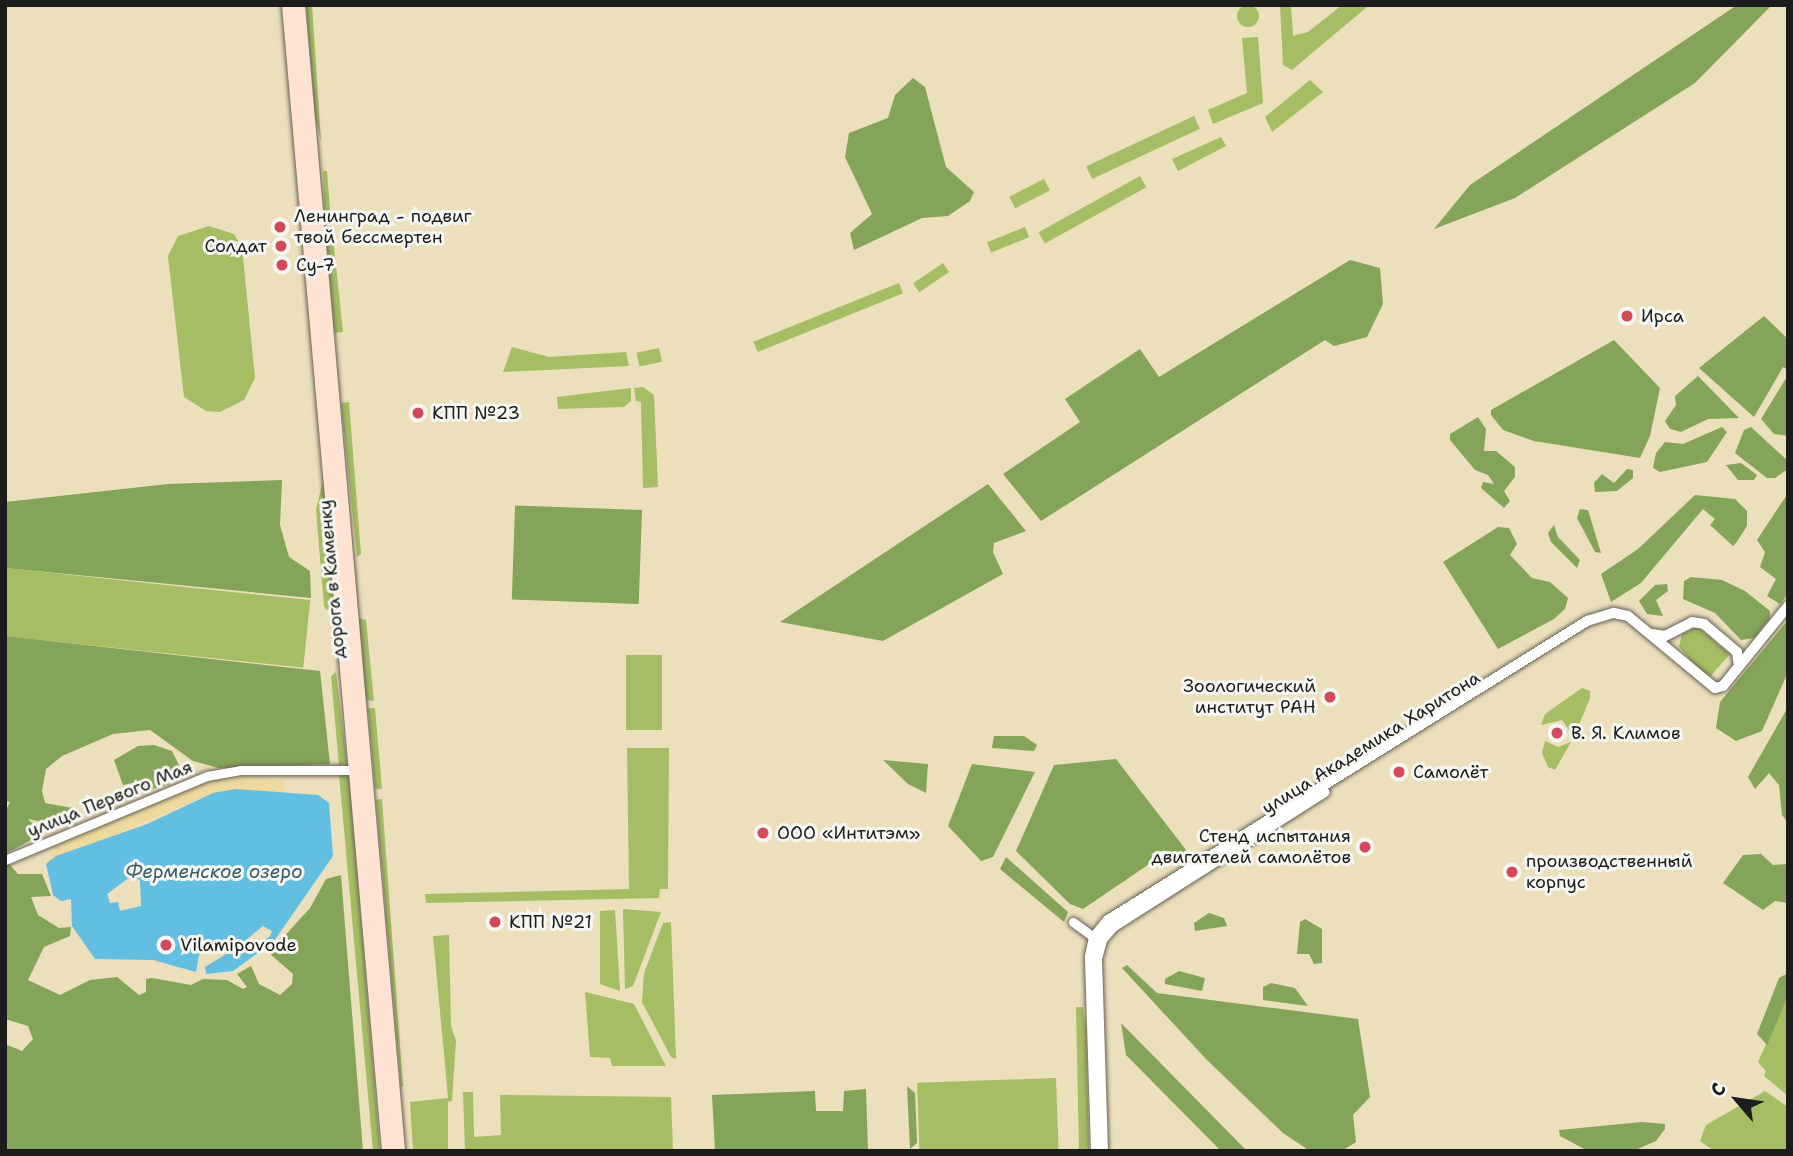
<!DOCTYPE html>
<meta charset="utf-8">
<style>
body{margin:0}
#map{position:relative;width:1793px;height:1156px;overflow:hidden;background:#ecdfbc;font-family:"Shantell Sans",sans-serif}
div>[style]{position:absolute}
[style*='--x']{left:calc(var(--x)*1px);top:calc(var(--y)*1px);width:calc(var(--w)*1px);rotate:calc(var(--a)*1deg)}
.green>*{inset:0;background:#a5bd63;transform-origin:0 0}
.round{border-radius:50%}
.forest>*{inset:0;background:#84a459;transform-origin:0 0}
.sand>*{inset:0;background:#eeda9e}
.water>*{inset:0;background:#63bfe1}
.roads{filter:drop-shadow(0 0 2px #656054) drop-shadow(0 0 2px #656054)}
.minor>*{height:9px;margin:-4.5px;padding:0 4.5px;transform-origin:4.5px;border-radius:4.5px;background:#fff}
.tertiary>*{height:10px;margin:-5px;padding:0 5px;transform-origin:5px;border-radius:5px;background:#fff}
.secondary>*{height:12px;margin:-6px;padding:0 6px;transform-origin:6px;border-radius:6px;background:#fee3d2}
.dots>*{width:19px;height:19px;translate:-50% -50%;box-sizing:border-box;border:4px solid #f6f6f2;border-radius:50%}
span{translate:-50% -50%;white-space:nowrap;text-align:center;line-height:1.15;-webkit-text-stroke:6px #f6f6f2;paint-order:stroke}
.poi-label{font-size:18px;color:#1c1c1c}
.left{translate:0 -50%;text-align:left}
.right{translate:-100% -50%;text-align:right}
.street-label{font-size:18px;color:#1c1c1c}
.water-label{font-size:19px;color:#385d6b;font-style:italic}
.frame{position:absolute;inset:0;border:7px solid #1c1c1c;pointer-events:none}
.north{position:absolute;left:1702px;top:1065px;width:70px;height:70px;-webkit-text-stroke:5px #f6f6f2;paint-order:stroke;rotate:299deg;font-size:19px;font-weight:700;line-height:28px;text-align:center;color:#1c1c1c}
.north::after{content:'';display:block;margin:auto;width:24px;height:32px;background:#1c1c1c;clip-path:polygon(50% 0,100% 100%,50% 72%,0 100%)}
</style>
<div id="map">
<div class="green">
<i style="clip-path:polygon(306px 5px,312px 5px,321px 141px,315px 116px)"></i>
<i style="clip-path:polygon(1280px 5px,1291px 5px,1293px 36px,1308px 32px,1342px 5px,1367px 7px,1292px 70px,1283px 65px)"></i>
<i class="round" style="left:1237px;top:5px;width:22px;height:22px"></i>
<i style="clip-path:polygon(1258px 37px,1263px 103px,1213px 124px,1208px 110px,1247px 93px,1242px 38px)"></i>
<i style="clip-path:polygon(1310px 80px,1323px 92px,1272px 132px,1265px 117px)"></i>
<i style="left:1194px;top:116px;width:14px;height:119px;rotate:65deg"></i>
<i style="clip-path:polygon(1221px 137px,1226px 146px,1178px 171px,1172px 159px)"></i>
<i style="clip-path:polygon(323px 171px,327px 171px,331px 220px,325px 226px)"></i>
<i style="left:1140px;top:176px;width:13px;height:116px;rotate:61deg"></i>
<i style="left:1044px;top:179px;width:13px;height:39px;rotate:63deg"></i>
<i style="clip-path:polygon(209px 226px,234px 234px,242px 247px,255px 378px,244px 400px,220px 412px,206px 411px,184px 397px,168px 256px,178px 236px)"></i>
<i style="left:1025px;top:227px;width:11px;height:41px;rotate:68deg"></i>
<i style="clip-path:polygon(326px 234px,333px 237px,343px 332px,334px 333px)"></i>
<i style="left:943px;top:263px;width:11px;height:36px;rotate:56deg"></i>
<i style="left:899px;top:283px;width:11px;height:157px;rotate:68deg"></i>
<i style="clip-path:polygon(512px 347px,549px 357px,626px 352px,629px 366px,503px 372px)"></i>
<i style="left:659px;top:348px;width:14px;height:23px;rotate:78deg"></i>
<i style="clip-path:polygon(643px 387px,654px 395px,658px 487px,643px 488px,641px 402px,636px 401px,634px 388px)"></i>
<i style="clip-path:polygon(631px 388px,631px 401px,624px 407px,558px 409px,557px 397px)"></i>
<i style="clip-path:polygon(349px 402px,361px 554px,357px 557px,341px 403px)"></i>
<i style="clip-path:polygon(323px 480px,334px 612px,328px 613px,324px 606px,316px 510px)"></i>
<i style="left:5px;top:568px;width:307px;height:68px;rotate:6deg"></i>
<i style="clip-path:polygon(359px 618px,366px 620px,374px 701px,366px 700px)"></i>
<i style="clip-path:polygon(1697px 627px,1730px 654px,1708px 679px,1679px 647px,1682px 634px)"></i>
<i style="left:626px;top:655px;width:36px;height:75px"></i>
<i style="clip-path:polygon(336px 672px,347px 763px,339px 766px,331px 676px)"></i>
<i style="clip-path:polygon(1582px 688px,1590px 691px,1590px 698px,1574px 737px,1562px 720px,1541px 725px,1545px 714px)"></i>
<i style="left:375px;top:708px;width:81px;height:7px;rotate:85deg"></i>
<i style="clip-path:polygon(1545px 741px,1558px 747px,1571px 742px,1555px 770px,1548px 767px,1542px 753px)"></i>
<i style="clip-path:polygon(627px 748px,669px 748px,668px 889px,660px 889px,659px 898px,426px 903px,425px 894px,629px 889px)"></i>
<i style="clip-path:polygon(339px 774px,349px 774px,380px 1151px,373px 1151px)"></i>
<i style="clip-path:polygon(382px 799px,403px 1086px,401px 1087px,376px 800px)"></i>
<i style="clip-path:polygon(623px 909px,661px 912px,633px 986px,625px 989px)"></i>
<i style="clip-path:polygon(615px 910px,620px 991px,600px 984px,600px 911px)"></i>
<i style="clip-path:polygon(671px 922px,676px 1059px,671px 1057px,642px 1002px,644px 973px,663px 923px)"></i>
<i style="clip-path:polygon(449px 935px,451px 1026px,456px 1041px,452px 1101px,448px 1102px,448px 1151px,413px 1151px,410px 1102px,448px 1098px,433px 936px)"></i>
<i style="clip-path:polygon(585px 992px,634px 1004px,666px 1066px,612px 1066px,610px 1058px,590px 1057px)"></i>
<i style="clip-path:polygon(1788px 996px,1788px 1096px,1764px 1076px,1766px 1071px,1758px 1062px)"></i>
<i style="clip-path:polygon(1076px 1007px,1083px 1007px,1086px 1029px,1089px 1151px,1079px 1151px)"></i>
<i style="left:1056px;top:1078px;width:73px;height:139px;rotate:88deg"></i>
<i style="clip-path:polygon(1765px 1091px,1788px 1107px,1788px 1151px,1714px 1151px,1700px 1141px,1706px 1125px)"></i>
<i style="clip-path:polygon(463px 1092px,473px 1092px,474px 1137px,501px 1135px,500px 1095px,671px 1097px,673px 1151px,465px 1151px)"></i>
</div>
<div class="forest">
<i style="clip-path:polygon(1737px 5px,1772px 5px,1695px 83px,1515px 198px,1434px 229px,1470px 185px)"></i>
<i style="clip-path:polygon(913px 78px,925px 87px,946px 167px,974px 192px,970px 201px,948px 216px,922px 218px,854px 250px,850px 233px,872px 214px,845px 157px,849px 133px,888px 118px,895px 95px)"></i>
<i style="clip-path:polygon(1350px 260px,1380px 268px,1383px 304px,1367px 337px,1334px 346px,1325px 340px,1041px 521px,1003px 474px,1080px 422px,1065px 399px,1140px 349px,1159px 377px)"></i>
<i style="clip-path:polygon(1764px 316px,1788px 339px,1788px 370px,1783px 367px,1754px 417px,1699px 368px)"></i>
<i style="clip-path:polygon(1614px 340px,1660px 388px,1650px 436px,1640px 458px,1534px 441px,1503px 430px,1491px 415px,1491px 410px)"></i>
<i style="clip-path:polygon(1788px 375px,1788px 436px,1774px 434px,1761px 419px)"></i>
<i style="clip-path:polygon(1698px 376px,1739px 418px,1708px 419px,1681px 432px,1670px 429px,1665px 421px,1676px 405px,1675px 396px)"></i>
<i style="clip-path:polygon(1478px 417px,1486px 429px,1484px 451px,1496px 451px,1515px 467px,1515px 477px,1504px 491px,1510px 501px,1504px 508px,1481px 488px,1483px 482px,1494px 484px,1488px 475px,1475px 470px,1450px 440px,1450px 434px)"></i>
<i style="clip-path:polygon(1722px 427px,1727px 432px,1707px 462px,1660px 472px,1653px 468px,1656px 453px,1665px 442px,1683px 444px)"></i>
<i style="clip-path:polygon(1751px 427px,1788px 461px,1788px 469px,1775px 478px,1767px 478px,1735px 453px,1744px 430px)"></i>
<i style="clip-path:polygon(1741px 463px,1757px 475px,1754px 480px,1738px 480px,1726px 465px)"></i>
<i style="clip-path:polygon(1627px 469px,1633px 470px,1633px 478px,1617px 491px,1595px 492px,1594px 483px,1602px 474px,1614px 483px)"></i>
<i style="clip-path:polygon(282px 480px,280px 525px,289px 557px,310px 571px,311px 598px,5px 568px,5px 502px,168px 484px)"></i>
<i style="clip-path:polygon(988px 484px,1026px 531px,994px 543px,993px 552px,1003px 574px,883px 641px,780px 622px)"></i>
<i style="clip-path:polygon(1788px 493px,1788px 594px,1780px 604px,1767px 596px,1776px 579px,1760px 567px,1765px 552px,1757px 540px)"></i>
<i style="clip-path:polygon(1695px 495px,1735px 499px,1747px 511px,1747px 526px,1736px 543px,1733px 546px,1710px 525px,1715px 519px,1703px 509px,1641px 583px,1611px 602px,1601px 574px,1638px 549px)"></i>
<i style="clip-path:polygon(1580px 509px,1588px 510px,1601px 553px,1595px 552px,1577px 518px)"></i>
<i style="left:642px;top:510px;width:94px;height:127px;rotate:92deg"></i>
<i style="clip-path:polygon(1554px 525px,1558px 537px,1580px 560px,1577px 568px,1551px 542px,1548px 533px)"></i>
<i style="clip-path:polygon(1498px 527px,1509px 528px,1517px 544px,1510px 555px,1532px 578px,1550px 582px,1568px 598px,1565px 609px,1554px 619px,1498px 649px,1443px 562px)"></i>
<i style="clip-path:polygon(1691px 577px,1722px 580px,1745px 591px,1770px 611px,1770px 618px,1754px 638px,1741px 640px,1715px 613px,1683px 599px,1684px 581px)"></i>
<i style="clip-path:polygon(1667px 584px,1668px 591px,1656px 600px,1663px 616px,1647px 614px,1639px 601px,1655px 585px)"></i>
<i style="clip-path:polygon(1788px 620px,1788px 672px,1762px 731px,1736px 741px,1716px 728px,1720px 702px)"></i>
<i style="clip-path:polygon(5px 636px,320px 671px,330px 764px,219px 768px,193px 761px,150px 730px,113px 734px,62px 756px,46px 769px,42px 791px,45px 803px,78px 809px,82px 817px,53px 824px,28px 819px,42px 834px,5px 854px,5px 812px,10px 802px,5px 801px)"></i>
<i style="clip-path:polygon(1788px 707px,1788px 823px,1782px 815px,1779px 785px,1769px 773px,1755px 789px,1748px 777px)"></i>
<i style="clip-path:polygon(994px 736px,1024px 736px,1037px 745px,1034px 751px,992px 748px)"></i>
<i style="clip-path:polygon(154px 745px,172px 751px,180px 767px,169px 774px,170px 784px,152px 789px,138px 782px,123px 785px,114px 760px,138px 746px)"></i>
<i style="clip-path:polygon(1116px 759px,1186px 850px,1175px 861px,1164px 854px,1083px 909px,1070px 904px,1016px 851px,1054px 765px)"></i>
<i style="clip-path:polygon(883px 760px,928px 764px,926px 793px,908px 784px)"></i>
<i style="clip-path:polygon(972px 764px,1035px 772px,993px 857px,981px 861px,948px 826px)"></i>
<i style="clip-path:polygon(1761px 854px,1773px 865px,1788px 864px,1788px 903px,1775px 901px,1763px 910px,1723px 883px,1743px 855px)"></i>
<i style="clip-path:polygon(1006px 857px,1068px 912px,1064px 922px,1000px 869px)"></i>
<i style="clip-path:polygon(9px 864px,18px 874px,42px 874px,51px 896px,31px 897px,38px 915px,59px 928px,71px 927px,70px 936px,44px 947px,28px 980px,60px 995px,90px 980px,117px 977px,139px 995px,146px 992px,146px 979px,152px 978px,191px 985px,203px 979px,227px 980px,243px 989px,247px 987px,237px 974px,251px 966px,259px 984px,280px 995px,292px 984px,293px 974px,269px 953px,310px 908px,326px 879px,341px 875px,363px 1151px,5px 1151px,5px 1044px,22px 1051px,33px 1039px,28px 1026px,5px 1019px,5px 865px)"></i>
<i style="clip-path:polygon(1209px 913px,1224px 918px,1227px 926px,1195px 931px,1194px 923px)"></i>
<i style="clip-path:polygon(1305px 919px,1322px 929px,1322px 963px,1314px 964px,1309px 954px,1297px 954px,1300px 922px)"></i>
<i style="clip-path:polygon(1127px 965px,1157px 993px,1358px 1019px,1370px 1097px,1353px 1115px,1356px 1142px,1342px 1151px,1310px 1151px,1283px 1133px,1206px 1059px,1122px 968px)"></i>
<i style="clip-path:polygon(1179px 971px,1205px 978px,1202px 991px,1165px 984px,1165px 979px)"></i>
<i style="clip-path:polygon(1788px 973px,1788px 996px,1767px 1045px,1757px 1034px,1779px 978px)"></i>
<i style="clip-path:polygon(1271px 983px,1295px 988px,1308px 1006px,1263px 1000px,1263px 987px)"></i>
<i style="clip-path:polygon(1121px 1023px,1247px 1151px,1221px 1151px,1126px 1055px)"></i>
<i style="clip-path:polygon(907px 1086px,915px 1093px,916px 1116px,917px 1143px,910px 1149px)"></i>
<i style="clip-path:polygon(866px 1089px,868px 1151px,715px 1151px,712px 1095px,815px 1091px,816px 1111px,843px 1111px,844px 1091px)"></i>
<i style="clip-path:polygon(1642px 1122px,1665px 1124px,1665px 1129px,1656px 1141px,1633px 1151px,1588px 1151px,1560px 1136px,1559px 1130px)"></i>
</div>
<div class="sand">
<i style="clip-path:polygon(236px 776px,284px 781px,284px 795px,235px 789px,213px 793px,46px 864px,57px 844px,209px 780px)"></i>
</div>
<div class="water">
<i style="clip-path:polygon(evenodd,235px 789px,318px 795px,329px 803px,333px 856px,274px 941px,233px 971px,206px 974px,205px 967px,226px 954px,219px 947px,199px 955px,196px 972px,153px 960px,95px 959px,72px 926px,71px 899px,61px 901px,53px 895px,46px 864px,56px 856px,147px 824px,213px 793px,235px 789px,130px 877px,140px 880px,141px 906px,120px 911px,118px 902px,110px 903px,107px 894px,130px 877px,235px 789px,263px 926px,272px 931px,270px 936px,250px 951px,241px 944px,263px 926px)"></i>
</div>
<div class="roads">
<div class="minor">
<i style="--x:5;--y:860;--w:219;--a:-22.6"></i>
<i style="--x:207;--y:776;--w:35;--a:-10"></i>
<i style="--x:241;--y:770;--w:114;--a:0"></i>
<i style="--x:1073;--y:922;--w:26;--a:36"></i>
</div>
<div class="tertiary">
<i style="--x:1652;--y:634;--w:13;--a:9"></i>
<i style="--x:1665;--y:636;--w:30;--a:-27"></i>
<i style="--x:1692;--y:622;--w:12;--a:9"></i>
<i style="--x:1704;--y:624;--w:43;--a:40.3"></i>
<i style="--x:1737;--y:652;--w:14;--a:82"></i>
<i style="--x:1096;--y:1151;--w:195;--a:-91.8"></i>
<i style="--x:1090;--y:956;--w:19;--a:-78"></i>
<i style="--x:1094;--y:937;--w:22;--a:-51"></i>
<i style="--x:1108;--y:920;--w:565;--a:-31.97"></i>
<i style="--x:1587;--y:621;--w:28;--a:-17"></i>
<i style="--x:1614;--y:613;--w:14;--a:12"></i>
<i style="--x:1628;--y:616;--w:113;--a:39.6"></i>
<i style="--x:1715;--y:688;--w:8;--a:-14"></i>
<i style="--x:1723;--y:686;--w:103;--a:-50.9"></i>
<i style="--x:1103;--y:1151;--w:192;--a:-91.8"></i>
<i style="--x:1097;--y:959;--w:20;--a:-75"></i>
<i style="--x:1102;--y:940;--w:17;--a:-50"></i>
<i style="--x:1113;--y:927;--w:251;--a:-32.5"></i>
</div>
<div class="secondary">
<i style="--x:288;--y:5;--w:1150;--a:85.01"></i>
<i style="--x:299;--y:5;--w:1150;--a:85.01"></i>
</div>
</div>
<div class="dots">
<i style="left:280px;top:227px;background:#d1495b"></i>
<i style="left:281px;top:246px;background:#d1495b"></i>
<i style="left:282px;top:265px;background:#d1495b"></i>
<i style="left:1627px;top:316px;background:#d1495b"></i>
<i style="left:418px;top:413px;background:#d1495b"></i>
<i style="left:1330px;top:697px;background:#d1495b"></i>
<i style="left:1557px;top:733px;background:#d1495b"></i>
<i style="left:1399px;top:772px;background:#d1495b"></i>
<i style="left:763px;top:833px;background:#d1495b"></i>
<i style="left:1365px;top:847px;background:#d1495b"></i>
<i style="left:1512px;top:872px;background:#d1495b"></i>
<i style="left:495px;top:922px;background:#d1495b"></i>
<i style="left:166px;top:945px;background:#d1495b"></i>
</div>
<div class="poi-label">
<span class="left" style="left:294px;top:227px">Ленинград - подвиг<br>твой бессмертен</span>
<span class="right" style="left:267px;top:246px">Солдат</span>
<span class="left" style="left:296px;top:265px">Су-7</span>
<span class="left" style="left:1641px;top:316px">Ирса</span>
<span class="left" style="left:432px;top:413px">КПП №23</span>
<span class="right" style="left:1316px;top:697px">Зоологический<br>институт РАН</span>
<span class="left" style="left:1571px;top:733px">В. Я. Климов</span>
<span class="left" style="left:1413px;top:772px">Самолёт</span>
<span class="left" style="left:777px;top:833px">ООО «Интитэм»</span>
<span class="right" style="left:1351px;top:847px">Стенд испытания<br>двигателей самолётов</span>
<span class="left" style="left:1526px;top:872px">производственный<br>корпус</span>
<span class="left" style="left:509px;top:922px">КПП №21</span>
<span class="left" style="left:180px;top:945px">Vilamipovode</span>
</div>
<div class="street-label">
<span style="left:332px;top:579px;rotate:-95deg">дорога в Каменку</span>
<span style="left:1371px;top:743px;rotate:-32deg">улица Академика Харитона</span>
<span style="left:110px;top:799px;rotate:-22deg">улица Первого Мая</span>
</div>
<div class="water-label">
<span style="left:214px;top:872px">Ферменское озеро</span>
</div>
<div class="frame"></div>
<div class="north">С</div>
</div>
